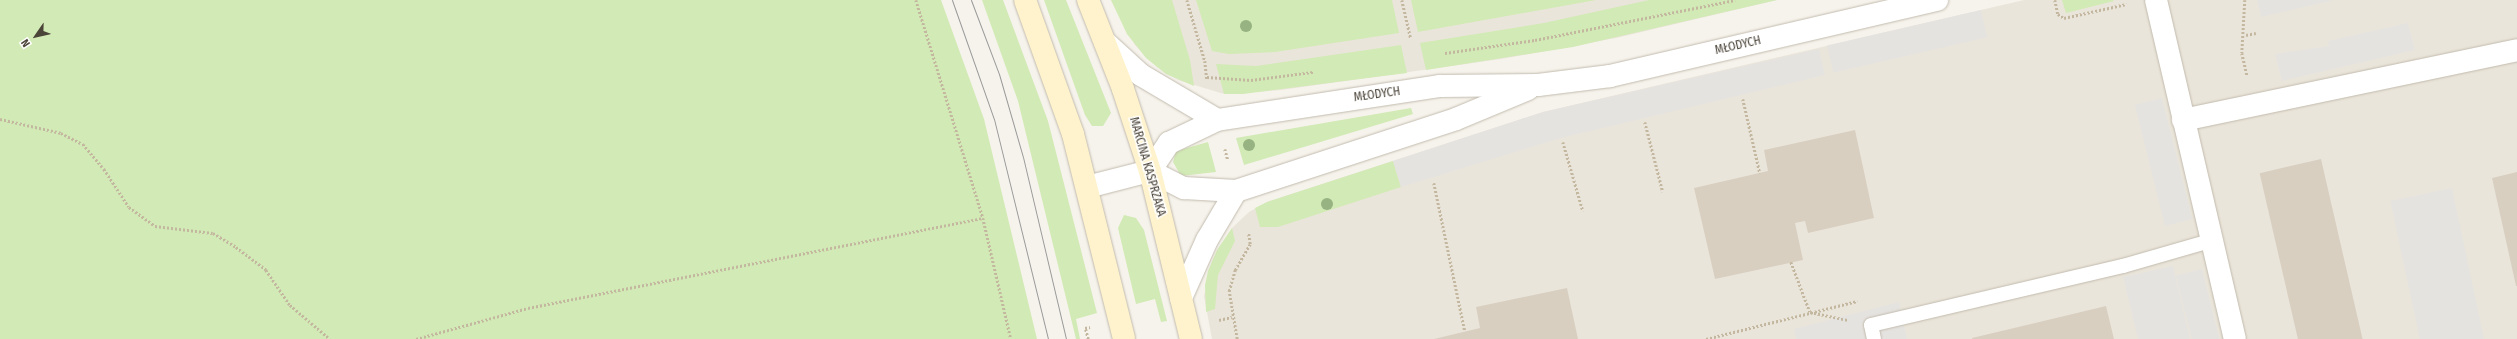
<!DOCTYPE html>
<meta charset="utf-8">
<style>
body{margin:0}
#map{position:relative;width:2517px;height:339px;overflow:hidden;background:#f6f3ec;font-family:"Fira Sans Condensed",sans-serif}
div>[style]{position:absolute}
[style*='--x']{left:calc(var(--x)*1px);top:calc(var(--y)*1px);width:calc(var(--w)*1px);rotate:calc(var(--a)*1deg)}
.residential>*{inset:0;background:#eae5da}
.green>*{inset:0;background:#d2eab5}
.parking>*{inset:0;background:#e5e3e0;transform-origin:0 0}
.building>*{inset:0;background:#d8cfc1;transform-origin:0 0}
.path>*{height:2.5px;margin-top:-1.25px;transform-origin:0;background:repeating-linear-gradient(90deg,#c4b79f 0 2px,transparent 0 4px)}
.roads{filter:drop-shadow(0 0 1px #c2bbae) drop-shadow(0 0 1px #c2bbae)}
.lane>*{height:14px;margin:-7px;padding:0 7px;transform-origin:7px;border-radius:7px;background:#fff}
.street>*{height:22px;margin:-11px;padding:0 11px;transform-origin:11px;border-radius:11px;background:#fff}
.secondary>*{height:22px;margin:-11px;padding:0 11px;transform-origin:11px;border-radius:11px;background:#fff3cd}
.tram>*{height:1px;margin:-0.5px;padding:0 0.5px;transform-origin:0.5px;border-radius:0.5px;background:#9a9a9a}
.trees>*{width:12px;height:12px;margin:-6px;border-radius:50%;background:#97b381}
span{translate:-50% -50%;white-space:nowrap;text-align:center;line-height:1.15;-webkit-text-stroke:3px #fff;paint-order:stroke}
.street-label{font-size:12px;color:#4b4439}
.north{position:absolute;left:16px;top:16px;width:40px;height:40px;-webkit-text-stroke:3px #fff;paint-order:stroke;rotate:236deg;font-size:11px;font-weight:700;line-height:16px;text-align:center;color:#4b4439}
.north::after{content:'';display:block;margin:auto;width:14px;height:18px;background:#4b4439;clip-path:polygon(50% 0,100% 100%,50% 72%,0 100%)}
</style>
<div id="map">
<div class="residential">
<i style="clip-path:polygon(1111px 0,1777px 0,1616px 38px,1501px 59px,1281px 90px,1224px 94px,1178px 80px,1157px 67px,1135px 45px)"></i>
<i style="clip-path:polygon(2024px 0,2517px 0,2517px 339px,1212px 339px,1204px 296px,1212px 261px,1232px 228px,1249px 212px,1267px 202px,1543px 112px)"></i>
</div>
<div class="green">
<i style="clip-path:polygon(0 0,941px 0,984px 119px,1037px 339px,0 339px)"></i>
<i style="clip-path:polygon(982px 0,1003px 0,1048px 121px,1097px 313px,1076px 319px,1080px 339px,1076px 339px,1018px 101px)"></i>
<i style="clip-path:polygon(1044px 0,1066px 0,1111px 113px,1103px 126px,1092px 126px,1085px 115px)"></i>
<i style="clip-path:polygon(1111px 0,1172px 0,1190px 60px,1194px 86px,1166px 74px,1146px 58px,1127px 34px)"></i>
<i style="clip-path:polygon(1196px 0,1392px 0,1399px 33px,1275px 52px,1229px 54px,1212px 51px)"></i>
<i style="clip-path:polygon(1411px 0,1596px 0,1418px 32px)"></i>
<i style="clip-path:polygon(1649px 0,1777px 0,1573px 47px,1426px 70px,1420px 43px,1544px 23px)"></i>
<i style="clip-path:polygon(2062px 0,2113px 0,2114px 1px,2066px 13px)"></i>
<i style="clip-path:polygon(1401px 45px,1407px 73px,1243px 94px,1224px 94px,1216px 64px,1256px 66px)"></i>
<i style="clip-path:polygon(1411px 108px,1413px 114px,1244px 165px,1236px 138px)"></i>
<i style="clip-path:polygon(1208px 142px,1216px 172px,1181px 176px,1173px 162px,1176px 151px)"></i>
<i style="clip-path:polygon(1393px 161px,1401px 187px,1278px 227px,1260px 227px,1255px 208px,1267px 202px)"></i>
<i style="clip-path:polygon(1124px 215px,1136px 218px,1144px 230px,1167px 321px,1161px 322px,1155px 299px,1136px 304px,1118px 228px)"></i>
<i style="clip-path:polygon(1232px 228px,1235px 241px,1218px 275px,1215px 309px,1206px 312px,1205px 285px,1208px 271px,1217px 250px)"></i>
</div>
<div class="parking">
<i style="clip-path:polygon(2257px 0,2334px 0,2261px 17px)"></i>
<i style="left:1981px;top:10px;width:28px;height:158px;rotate:77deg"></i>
<i style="clip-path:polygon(2408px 23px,2415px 50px,2282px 81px,2275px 54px,2329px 46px,2328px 41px)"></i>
<i style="clip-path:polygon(1819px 49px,1825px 75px,1561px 138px,1401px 187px,1393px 161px,1543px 112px)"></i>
<i style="left:2162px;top:98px;width:125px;height:28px;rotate:76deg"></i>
<i style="left:2452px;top:188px;width:154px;height:63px;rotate:78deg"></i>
<i style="clip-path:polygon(2173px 266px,2190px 339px,2138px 339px,2123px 277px)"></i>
<i style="left:2202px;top:269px;width:72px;height:27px;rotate:76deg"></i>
<i style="clip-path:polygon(1899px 302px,1907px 339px,1796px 339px,1794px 329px)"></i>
</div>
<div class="building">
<i style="clip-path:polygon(1855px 130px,1874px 218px,1808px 233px,1805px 221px,1795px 223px,1803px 260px,1715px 279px,1694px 188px,1768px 171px,1764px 150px)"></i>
<i style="left:2321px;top:159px;width:185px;height:63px;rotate:77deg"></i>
<i style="clip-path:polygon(2517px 172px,2517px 286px,2516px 286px,2492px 178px)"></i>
<i style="clip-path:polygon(1567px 288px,1578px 339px,1434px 339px,1480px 328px,1476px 307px)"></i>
<i style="clip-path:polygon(2106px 306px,2114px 339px,1972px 339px,1972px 338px)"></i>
</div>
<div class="path">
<i style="--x:916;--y:0;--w:228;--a:72.9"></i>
<i style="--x:983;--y:218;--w:124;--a:77"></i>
<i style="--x:1187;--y:0;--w:64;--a:73.6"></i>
<i style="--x:1205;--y:61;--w:18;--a:84"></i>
<i style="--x:1402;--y:0;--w:39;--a:77"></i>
<i style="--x:2055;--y:0;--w:14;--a:78"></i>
<i style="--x:2058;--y:14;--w:7;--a:34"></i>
<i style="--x:2064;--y:18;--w:64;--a:-12.7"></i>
<i style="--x:2245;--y:0;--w:53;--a:93.2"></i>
<i style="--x:2242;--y:53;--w:23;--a:77"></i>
<i style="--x:2246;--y:35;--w:10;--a:-11"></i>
<i style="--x:1445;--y:53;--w:91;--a:-8.2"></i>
<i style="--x:1535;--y:40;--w:204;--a:-11.3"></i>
<i style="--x:1207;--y:77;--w:44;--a:3.9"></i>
<i style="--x:1251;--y:80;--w:63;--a:-7.4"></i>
<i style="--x:1743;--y:99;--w:76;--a:77.1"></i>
<i style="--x:0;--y:119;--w:63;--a:12.9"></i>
<i style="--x:61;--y:133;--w:25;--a:27"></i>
<i style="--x:83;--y:144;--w:33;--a:50"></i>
<i style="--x:104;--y:169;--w:45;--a:56.7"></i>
<i style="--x:129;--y:207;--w:32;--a:36"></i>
<i style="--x:155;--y:226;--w:58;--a:6.9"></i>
<i style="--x:213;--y:233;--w:27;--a:31"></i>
<i style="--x:236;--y:247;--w:38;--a:37"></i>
<i style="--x:266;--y:270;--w:42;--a:55.6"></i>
<i style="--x:290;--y:305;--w:52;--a:40.4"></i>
<i style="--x:1645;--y:122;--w:72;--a:75.6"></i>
<i style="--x:1563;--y:142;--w:72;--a:73.8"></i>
<i style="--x:1225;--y:149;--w:11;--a:75"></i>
<i style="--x:1434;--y:183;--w:151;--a:78.2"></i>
<i style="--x:1791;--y:262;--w:53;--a:69.2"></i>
<i style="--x:1810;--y:312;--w:38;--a:12"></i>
<i style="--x:1219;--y:320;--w:13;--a:-13"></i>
<i style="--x:416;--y:339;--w:116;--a:-15.5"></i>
<i style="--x:528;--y:308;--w:464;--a:-11.2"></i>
<i style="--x:1088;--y:339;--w:11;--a:-105"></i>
<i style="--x:1085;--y:328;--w:5;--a:-11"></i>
<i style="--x:1237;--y:339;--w:49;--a:-99.5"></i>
<i style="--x:1229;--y:291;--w:22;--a:-74"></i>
<i style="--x:1235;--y:270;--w:30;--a:-60"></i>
<i style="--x:1250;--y:244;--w:12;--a:-99"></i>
<i style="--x:1706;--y:339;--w:156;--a:-14.1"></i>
</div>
<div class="roads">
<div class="lane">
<i style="--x:1874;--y:339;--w:14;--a:-102"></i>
<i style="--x:1871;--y:325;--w:259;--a:-13.2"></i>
<i style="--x:2123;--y:266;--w:94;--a:-16.1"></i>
</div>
<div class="street">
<i style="--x:2156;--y:0;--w:348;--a:76.9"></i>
<i style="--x:1105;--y:42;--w:49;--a:42.5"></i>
<i style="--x:1141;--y:75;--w:88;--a:30.6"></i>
<i style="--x:2183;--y:120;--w:341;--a:-11.8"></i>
<i style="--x:1150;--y:171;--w:34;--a:-56"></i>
<i style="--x:1169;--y:143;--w:53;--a:-25.6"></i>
<i style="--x:1217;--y:120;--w:226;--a:-8.7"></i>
<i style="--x:1440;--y:86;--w:98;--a:-0.6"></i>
<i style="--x:1538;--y:85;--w:73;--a:-7.1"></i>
<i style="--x:1610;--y:76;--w:336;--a:-13.1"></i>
<i style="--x:1087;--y:187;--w:65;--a:-14.3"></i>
<i style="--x:1150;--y:171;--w:38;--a:27"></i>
<i style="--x:1184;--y:188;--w:52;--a:3.3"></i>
<i style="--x:1236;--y:191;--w:231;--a:-18.1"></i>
<i style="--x:1456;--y:119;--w:78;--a:-22.6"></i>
<i style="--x:1181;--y:298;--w:64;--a:-65.9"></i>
<i style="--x:1207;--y:240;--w:57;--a:-59.4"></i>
</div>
<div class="secondary">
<i style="--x:1025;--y:0;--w:142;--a:70.3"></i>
<i style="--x:1073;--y:134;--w:211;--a:76"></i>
<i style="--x:1088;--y:0;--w:96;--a:68.5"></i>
<i style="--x:1123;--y:89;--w:86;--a:71.8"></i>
<i style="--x:1150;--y:171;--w:173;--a:76.3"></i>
</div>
</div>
<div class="tram">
<i style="--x:952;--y:0;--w:126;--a:70.6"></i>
<i style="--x:994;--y:119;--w:227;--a:76.2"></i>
<i style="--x:971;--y:0;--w:79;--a:69.3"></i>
<i style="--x:999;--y:74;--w:86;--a:73.9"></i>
<i style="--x:1023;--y:157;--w:187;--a:76.7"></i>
</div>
<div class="trees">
<i style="left:1246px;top:26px"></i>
<i style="left:1249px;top:145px"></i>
<i style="left:1327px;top:204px"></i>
</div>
<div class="street-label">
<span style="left:1738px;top:46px;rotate:-13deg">MŁODYCH</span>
<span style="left:1377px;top:95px;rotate:-8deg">MŁODYCH</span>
<span style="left:1147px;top:167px;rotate:74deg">MARCINA KASPRZAKA</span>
</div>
<div class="north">N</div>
</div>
